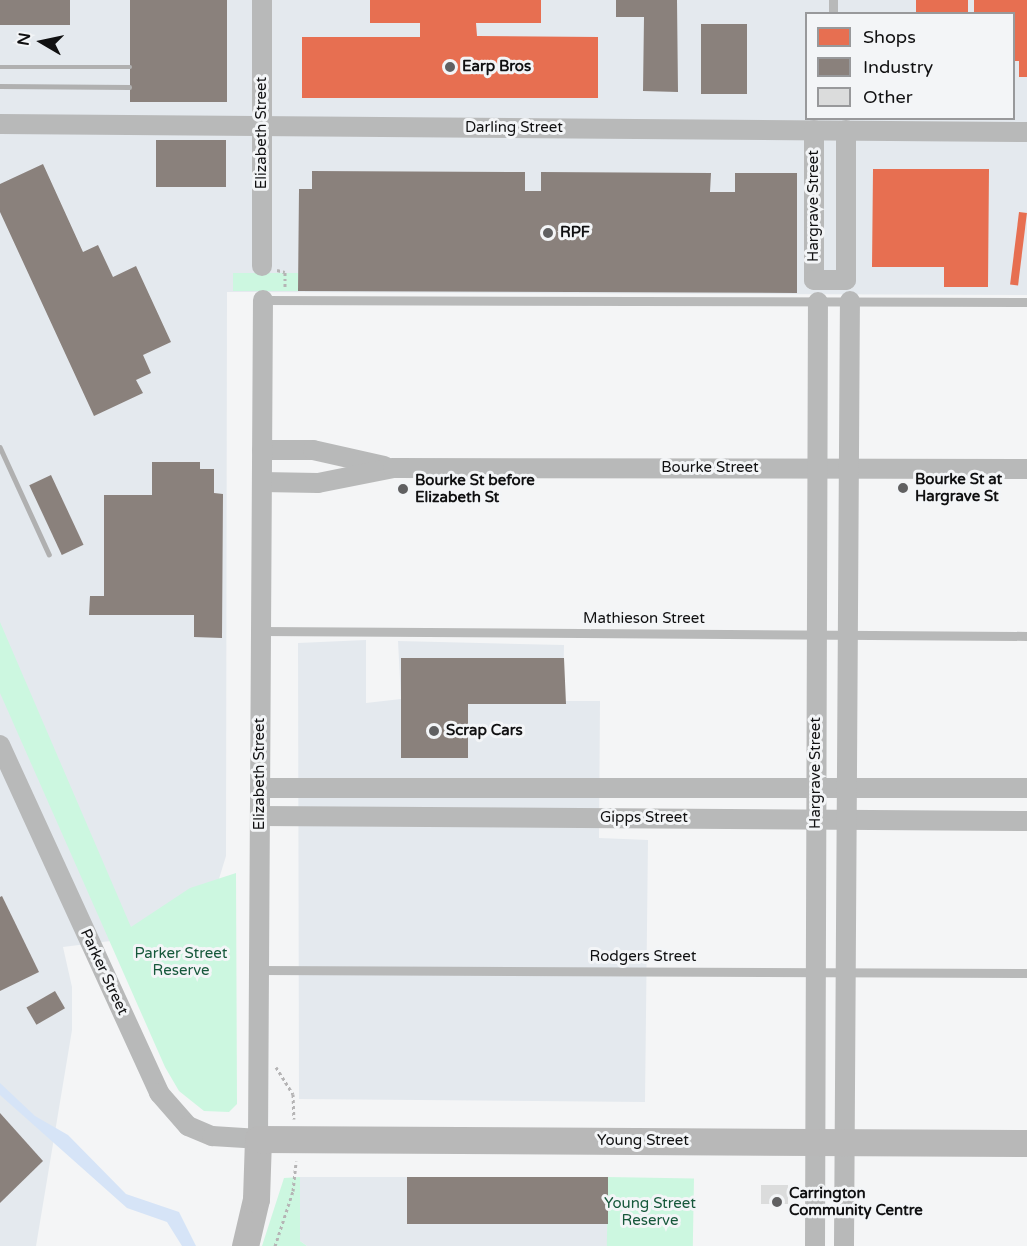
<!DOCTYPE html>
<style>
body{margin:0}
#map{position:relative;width:1027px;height:1246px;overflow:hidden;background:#f4f5f6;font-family:"Varela Round",sans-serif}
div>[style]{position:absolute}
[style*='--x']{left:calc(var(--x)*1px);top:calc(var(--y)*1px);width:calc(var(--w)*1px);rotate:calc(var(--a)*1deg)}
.built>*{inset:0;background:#e4e9ee}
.green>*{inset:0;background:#ccf7e0;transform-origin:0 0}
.water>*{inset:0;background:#d6e4f7}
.shops>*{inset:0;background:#e76f51;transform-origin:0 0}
.industry>*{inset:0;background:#8a817c;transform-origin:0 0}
.building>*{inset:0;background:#dbdcdc;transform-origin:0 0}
.path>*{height:3px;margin-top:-1.5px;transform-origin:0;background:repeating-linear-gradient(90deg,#b5b4b5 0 3px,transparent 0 6px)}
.lane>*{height:9px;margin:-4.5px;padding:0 4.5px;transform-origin:4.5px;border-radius:4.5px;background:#b8b9b9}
.street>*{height:20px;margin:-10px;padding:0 10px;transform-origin:10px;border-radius:10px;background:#b8b9b9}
.secondary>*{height:27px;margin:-13.5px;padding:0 13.5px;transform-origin:13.5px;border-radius:13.5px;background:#b8b8b8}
.rail>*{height:4.5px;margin:-2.25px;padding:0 2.25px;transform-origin:2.25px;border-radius:2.25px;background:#b0b0b0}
.dots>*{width:16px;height:16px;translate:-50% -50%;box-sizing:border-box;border:3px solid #f3f5f7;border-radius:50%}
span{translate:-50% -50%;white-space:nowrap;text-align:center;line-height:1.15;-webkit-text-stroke:6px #f3f5f7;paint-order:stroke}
.poi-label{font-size:15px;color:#101011;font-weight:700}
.left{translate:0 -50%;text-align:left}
.street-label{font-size:15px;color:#101011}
.park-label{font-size:15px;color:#16583b}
.legend{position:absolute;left:805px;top:12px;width:210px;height:108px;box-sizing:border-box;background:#f3f5f7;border:2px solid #98999b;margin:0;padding:8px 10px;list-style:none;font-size:18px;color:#101011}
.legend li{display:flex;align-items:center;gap:12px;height:30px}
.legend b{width:30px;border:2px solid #98999b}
.north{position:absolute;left:12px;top:12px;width:60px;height:60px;-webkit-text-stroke:4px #f3f5f7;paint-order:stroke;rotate:279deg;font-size:16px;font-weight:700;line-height:24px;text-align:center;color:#101011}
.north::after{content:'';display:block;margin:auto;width:21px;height:27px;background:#101011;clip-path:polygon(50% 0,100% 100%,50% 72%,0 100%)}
</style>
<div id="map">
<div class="built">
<i style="clip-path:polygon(evenodd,0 0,1027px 0,1027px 295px,227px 292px,226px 856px,214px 895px,126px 939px,63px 947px,72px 987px,72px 1030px,36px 1246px,0 1246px,0 0,806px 14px,1014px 14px,1014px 118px,806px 118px,806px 14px)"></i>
<i style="clip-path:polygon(366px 640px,366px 703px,401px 699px,398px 641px,564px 645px,563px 701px,600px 701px,599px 838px,648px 840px,645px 1102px,299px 1099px,298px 643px)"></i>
<i style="clip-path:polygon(300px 1177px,608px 1177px,607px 1246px,307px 1246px,300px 1241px)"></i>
</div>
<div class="green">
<i style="left:298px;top:273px;width:18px;height:65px;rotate:90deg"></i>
<i style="clip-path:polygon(0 622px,131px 927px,190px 888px,236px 873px,237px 1104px,229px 1112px,204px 1111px,179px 1091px,165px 1067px,0 693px)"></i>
<i style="clip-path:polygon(300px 1177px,300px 1241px,307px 1246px,262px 1246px,284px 1178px)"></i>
<i style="left:608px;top:1177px;width:86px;height:69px;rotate:1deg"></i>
</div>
<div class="water">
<i style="clip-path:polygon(0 1083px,35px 1116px,68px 1135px,126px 1194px,179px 1212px,196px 1246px,182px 1246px,167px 1222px,127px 1208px,0 1095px)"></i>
</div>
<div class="shops">
<i style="clip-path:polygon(370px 0,541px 0,541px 23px,476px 23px,477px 36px,598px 37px,598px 98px,302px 98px,302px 37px,420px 37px,420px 23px,370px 23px)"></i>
<i style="left:916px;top:0;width:52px;height:14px"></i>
<i style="clip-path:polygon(974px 0,1027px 0,1027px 77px,1019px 77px,1019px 61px,1014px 61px,1014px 14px,974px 14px)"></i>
<i style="clip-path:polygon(873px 169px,989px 169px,988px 287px,944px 287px,944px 267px,872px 267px)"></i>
<i style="left:1019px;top:212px;width:8px;height:73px;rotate:7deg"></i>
</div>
<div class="industry">
<i style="left:0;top:0;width:70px;height:25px"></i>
<i style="left:130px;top:0;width:97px;height:102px"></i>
<i style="clip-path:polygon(616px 0,677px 0,678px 92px,643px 91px,644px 17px,616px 17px)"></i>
<i style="left:701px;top:24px;width:46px;height:70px"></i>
<i style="left:156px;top:140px;width:70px;height:47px"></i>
<i style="clip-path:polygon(43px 164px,83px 252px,98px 245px,113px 277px,136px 266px,171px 342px,143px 355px,151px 373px,136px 380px,143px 393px,94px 416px,0 212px,0 184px)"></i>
<i style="clip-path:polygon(312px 171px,525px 172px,525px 191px,541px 191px,541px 172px,711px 173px,710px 192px,735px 192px,735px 173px,797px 173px,797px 293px,298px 291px,299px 189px,312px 189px)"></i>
<i style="clip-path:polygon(152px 462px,200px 462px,200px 469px,214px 469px,214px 493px,223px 494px,222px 638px,194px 637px,194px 615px,89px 615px,90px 596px,104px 596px,104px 495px,152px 495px)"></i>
<i style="left:51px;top:475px;width:77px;height:24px;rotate:65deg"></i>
<i style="clip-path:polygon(401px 658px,564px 658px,566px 704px,468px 704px,468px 758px,401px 758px)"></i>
<i style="clip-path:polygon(2px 896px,39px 972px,0 991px,0 897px)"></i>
<i style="left:55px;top:991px;width:20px;height:33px;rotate:60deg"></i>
<i style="clip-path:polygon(0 1113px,43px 1161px,0 1203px)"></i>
<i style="left:608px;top:1177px;width:47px;height:201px;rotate:90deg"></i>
</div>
<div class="building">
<i style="left:761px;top:1185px;width:27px;height:19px"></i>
</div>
<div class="path">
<i style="--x:277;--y:270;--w:8;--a:14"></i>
<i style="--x:285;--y:272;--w:15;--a:90"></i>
<i style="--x:276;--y:1067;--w:32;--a:58"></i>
<i style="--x:293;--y:1094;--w:25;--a:88"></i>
<i style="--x:275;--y:1246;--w:58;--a:-71.9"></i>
<i style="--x:293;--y:1191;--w:30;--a:-84"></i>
</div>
<div class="lane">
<i style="--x:833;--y:14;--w:14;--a:-90"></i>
<i style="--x:263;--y:300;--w:764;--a:0.15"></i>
<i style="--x:261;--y:631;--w:766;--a:0.37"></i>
<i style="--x:260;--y:970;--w:767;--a:0.22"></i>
</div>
<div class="street">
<i style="--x:262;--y:0;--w:266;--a:90"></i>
<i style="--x:0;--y:124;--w:1027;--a:0.45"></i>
<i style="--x:814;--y:130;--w:150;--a:90"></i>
<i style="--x:814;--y:280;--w:32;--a:0"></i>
<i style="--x:846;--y:280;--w:150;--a:-90"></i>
<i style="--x:262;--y:450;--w:51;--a:0"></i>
<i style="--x:313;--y:450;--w:73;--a:12.7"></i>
<i style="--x:262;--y:482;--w:56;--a:1"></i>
<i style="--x:318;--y:483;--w:76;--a:-11.3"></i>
<i style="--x:393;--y:468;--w:634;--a:0.09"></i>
<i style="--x:0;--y:745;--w:383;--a:65.4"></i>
<i style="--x:159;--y:1093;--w:44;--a:48.7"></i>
<i style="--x:188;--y:1126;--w:26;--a:23"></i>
<i style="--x:212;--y:1136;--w:46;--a:3.7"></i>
<i style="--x:258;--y:1139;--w:839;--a:-89.66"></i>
<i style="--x:260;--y:788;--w:767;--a:0"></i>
<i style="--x:260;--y:816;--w:767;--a:0.37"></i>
<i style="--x:815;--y:1246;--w:944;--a:-89.82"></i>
<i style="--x:844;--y:1246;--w:945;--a:-89.64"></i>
</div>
<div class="secondary">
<i style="--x:245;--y:1246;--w:48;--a:-76.8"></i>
<i style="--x:256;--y:1199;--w:60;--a:-88.1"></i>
<i style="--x:258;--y:1139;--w:769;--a:0.3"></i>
</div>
<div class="rail">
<i style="--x:0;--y:67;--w:130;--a:0"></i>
<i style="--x:0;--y:86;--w:129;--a:0.4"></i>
<i style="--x:0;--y:447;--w:118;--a:65.4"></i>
</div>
<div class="dots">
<i style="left:450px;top:67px;background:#606061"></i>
<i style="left:548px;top:233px;background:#606061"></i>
<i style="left:903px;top:488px;background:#606061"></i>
<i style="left:403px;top:489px;background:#606061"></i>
<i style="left:434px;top:731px;background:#606061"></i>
<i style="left:777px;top:1202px;background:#606061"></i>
</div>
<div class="poi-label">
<span class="left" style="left:462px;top:67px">Earp Bros</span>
<span class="left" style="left:560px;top:233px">RPF</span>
<span class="left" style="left:915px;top:488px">Bourke St at<br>Hargrave St</span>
<span class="left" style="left:415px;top:489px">Bourke St before<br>Elizabeth St</span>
<span class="left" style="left:446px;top:731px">Scrap Cars</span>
<span class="left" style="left:789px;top:1202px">Carrington<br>Community Centre</span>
</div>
<div class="street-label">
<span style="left:514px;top:128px">Darling Street</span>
<span style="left:262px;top:133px;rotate:-90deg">Elizabeth Street</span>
<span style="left:814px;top:206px;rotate:-90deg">Hargrave Street</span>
<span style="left:710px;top:468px">Bourke Street</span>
<span style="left:644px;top:619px">Mathieson Street</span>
<span style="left:816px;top:773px;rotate:-90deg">Hargrave Street</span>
<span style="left:260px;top:774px;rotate:-90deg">Elizabeth Street</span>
<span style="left:644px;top:818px">Gipps Street</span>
<span style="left:643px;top:957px">Rodgers Street</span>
<span style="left:104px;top:972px;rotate:65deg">Parker Street</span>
<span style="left:643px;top:1141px">Young Street</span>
</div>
<div class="park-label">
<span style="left:181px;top:962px">Parker Street<br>Reserve</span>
<span style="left:650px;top:1212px">Young Street<br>Reserve</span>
</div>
<ul class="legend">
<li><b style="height:16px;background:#e76f51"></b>Shops</li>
<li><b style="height:16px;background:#8a817c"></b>Industry</li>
<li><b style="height:16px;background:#dbdcdc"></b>Other</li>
</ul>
<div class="north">N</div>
</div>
